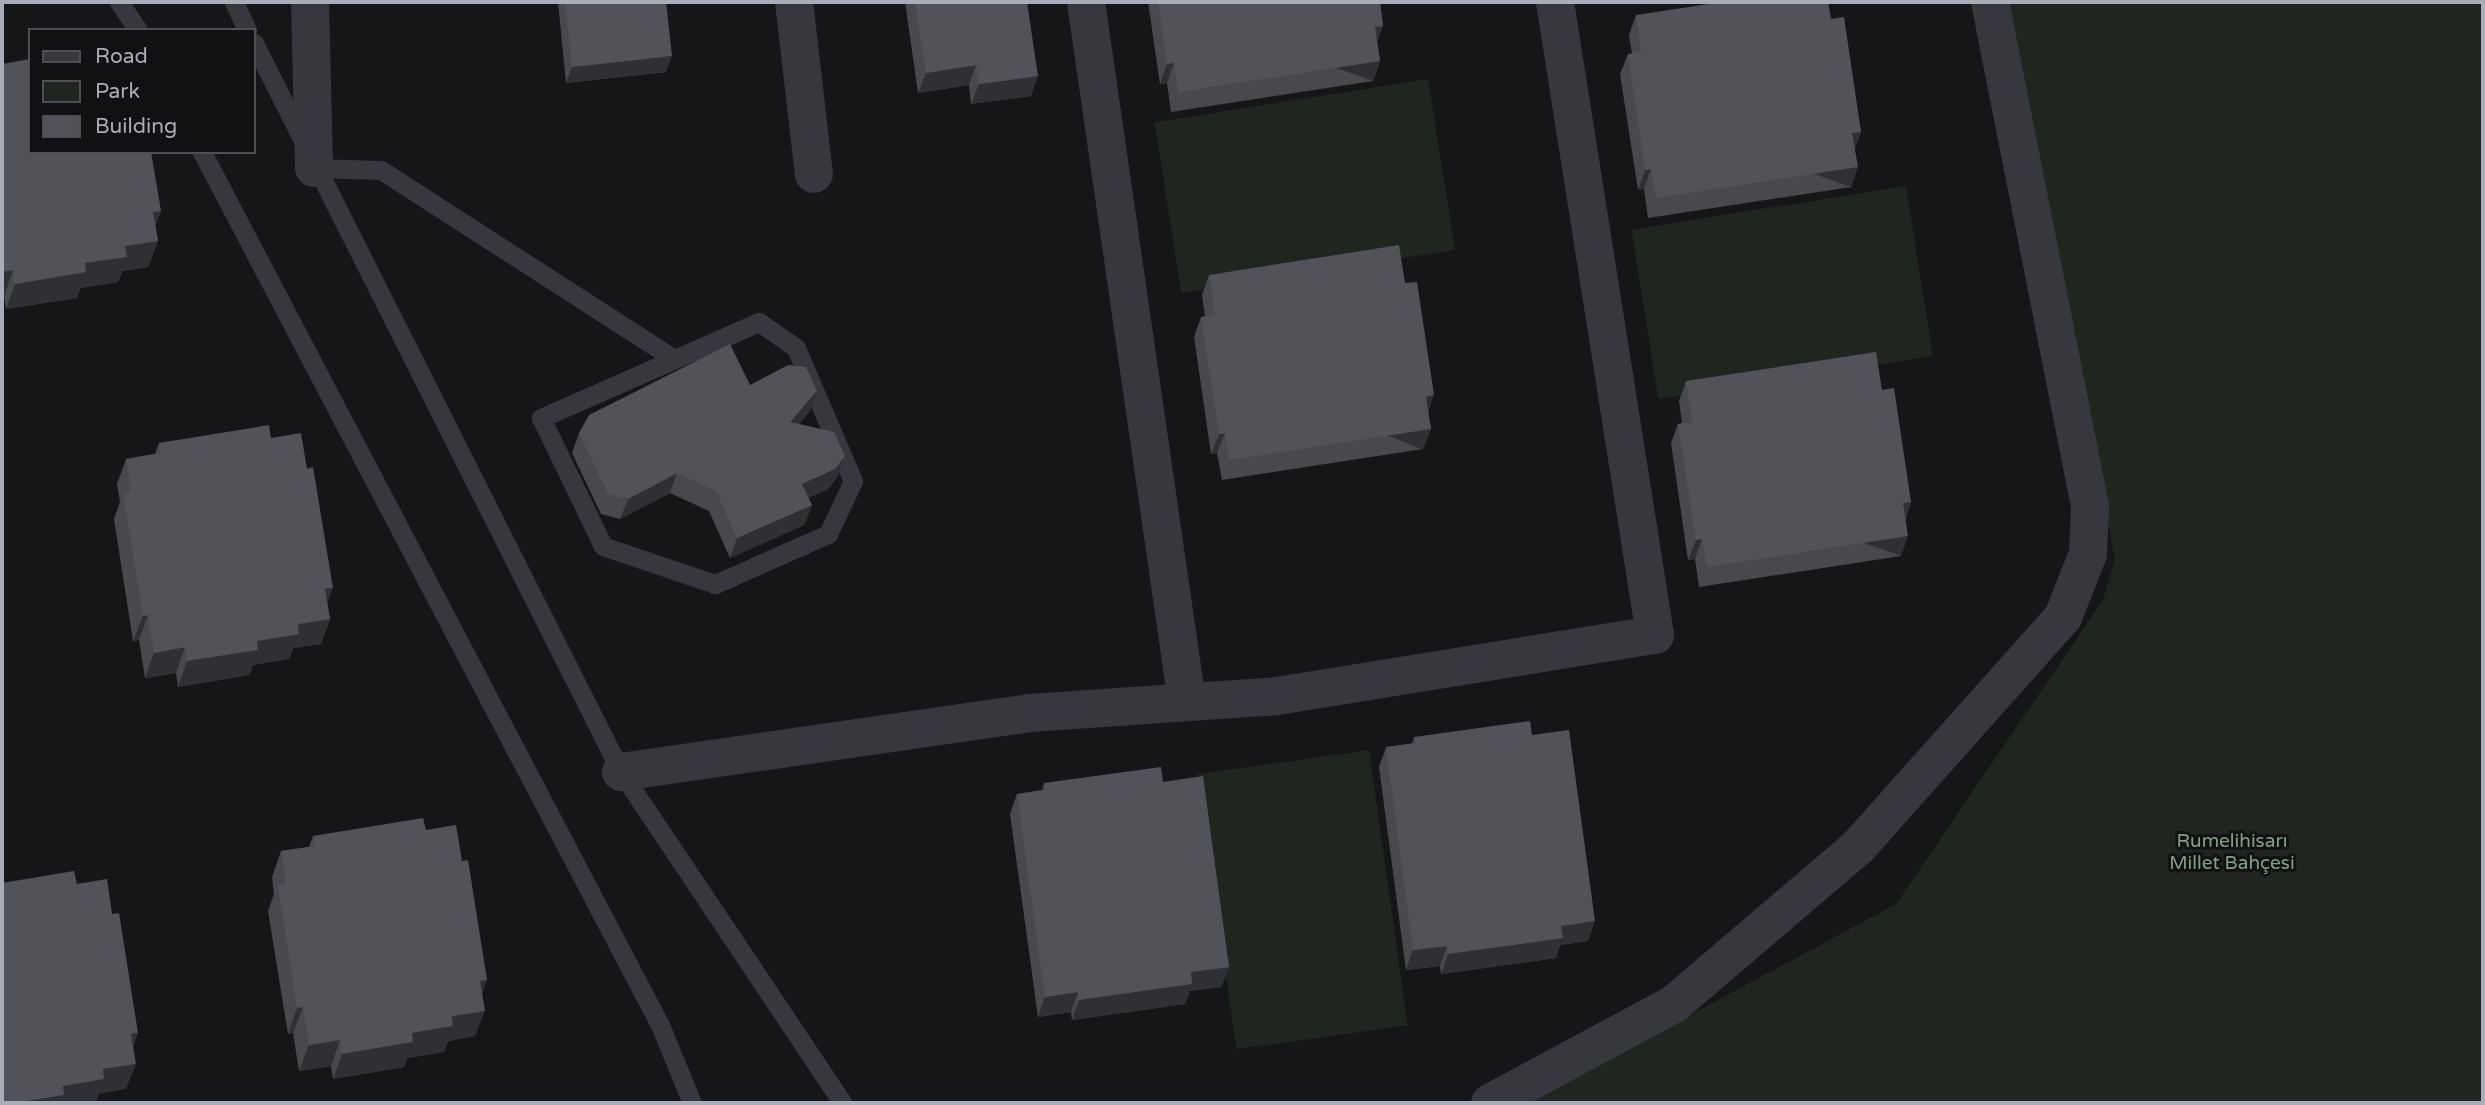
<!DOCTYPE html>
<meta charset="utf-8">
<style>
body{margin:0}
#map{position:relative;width:2485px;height:1105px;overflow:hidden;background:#161618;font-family:"Varela Round",sans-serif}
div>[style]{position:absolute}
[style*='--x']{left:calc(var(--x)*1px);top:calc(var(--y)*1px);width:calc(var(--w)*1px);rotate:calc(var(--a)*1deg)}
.green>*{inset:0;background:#1e261f;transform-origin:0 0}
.lane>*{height:19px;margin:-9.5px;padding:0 9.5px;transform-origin:9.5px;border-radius:9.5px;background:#37383d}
.street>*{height:38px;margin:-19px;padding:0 19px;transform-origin:19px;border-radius:19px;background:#37383d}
.wall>*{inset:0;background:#47494d}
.shaded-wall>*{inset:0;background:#2f3033;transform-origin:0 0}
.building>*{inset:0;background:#525359}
span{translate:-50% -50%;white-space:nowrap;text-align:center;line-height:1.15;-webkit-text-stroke:6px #111113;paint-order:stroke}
.park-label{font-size:19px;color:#7fa381}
.frame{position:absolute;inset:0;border:4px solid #a8adb8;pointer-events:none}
.legend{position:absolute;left:28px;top:28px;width:228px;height:126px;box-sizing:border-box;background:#111113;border:2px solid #4d4f55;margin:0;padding:9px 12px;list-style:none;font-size:21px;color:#a8adb8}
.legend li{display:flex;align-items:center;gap:14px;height:35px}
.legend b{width:35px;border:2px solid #4d4f55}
</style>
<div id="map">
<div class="green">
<i style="clip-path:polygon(2006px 2px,2483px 2px,2483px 1103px,1527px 1103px,1896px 904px,2103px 600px,2115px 559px)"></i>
<i style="left:1428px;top:79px;width:173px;height:277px;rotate:81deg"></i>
<i style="left:1906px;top:186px;width:172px;height:278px;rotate:81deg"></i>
<i style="left:1369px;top:750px;width:278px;height:173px;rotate:82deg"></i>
</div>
<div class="lane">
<i style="--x:119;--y:2;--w:34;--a:56"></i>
<i style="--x:234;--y:2;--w:31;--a:65"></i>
<i style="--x:254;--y:43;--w:816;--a:63.28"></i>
<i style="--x:621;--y:772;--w:399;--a:56.2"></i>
<i style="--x:202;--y:152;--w:986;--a:62.32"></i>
<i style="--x:660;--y:1025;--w:84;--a:67.7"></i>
<i style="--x:314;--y:168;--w:67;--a:1.7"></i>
<i style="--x:381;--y:170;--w:349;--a:32.8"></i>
<i style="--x:759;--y:322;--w:45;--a:35.1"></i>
<i style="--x:796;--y:348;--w:145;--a:66.8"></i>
<i style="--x:853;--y:481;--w:59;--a:115.3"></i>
<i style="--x:828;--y:534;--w:124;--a:156.1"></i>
<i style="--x:715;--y:584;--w:118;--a:-161.3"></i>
<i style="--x:603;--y:546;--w:142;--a:-115.8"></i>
<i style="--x:541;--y:418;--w:238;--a:-23.8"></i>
</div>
<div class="street">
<i style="--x:310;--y:2;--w:166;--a:88.6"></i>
<i style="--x:794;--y:2;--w:173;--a:83.4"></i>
<i style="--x:1086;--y:2;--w:707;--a:81.79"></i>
<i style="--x:621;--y:772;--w:413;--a:-8.2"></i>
<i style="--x:1030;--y:713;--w:248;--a:-3.9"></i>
<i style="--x:1277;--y:696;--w:383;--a:-9.2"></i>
<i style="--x:1655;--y:635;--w:641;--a:-98.98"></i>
<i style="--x:1490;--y:1103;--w:209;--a:-28.3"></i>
<i style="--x:1674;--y:1004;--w:242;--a:-40.5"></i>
<i style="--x:1858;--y:847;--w:308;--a:-48.3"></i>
<i style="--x:2063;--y:617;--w:68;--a:-68.4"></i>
<i style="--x:2088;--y:554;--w:48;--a:-87.6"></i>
<i style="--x:2090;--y:506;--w:514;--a:-101.22"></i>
</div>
<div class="wall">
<i style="clip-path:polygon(558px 2px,666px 2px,666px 72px,566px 83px)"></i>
<i style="clip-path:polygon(905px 2px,1027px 2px,1031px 96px,971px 104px,969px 85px,918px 93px)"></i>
<i style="clip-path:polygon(1148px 2px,1380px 2px,1383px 26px,1377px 41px,1380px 61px,1373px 81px,1171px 112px,1167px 83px,1160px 84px)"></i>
<i style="clip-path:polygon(1636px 15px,1831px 19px,1861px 132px,1855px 148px,1851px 187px,1648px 218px,1644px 189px,1638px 190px,1620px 74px,1628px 54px,1632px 54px,1629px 35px)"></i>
<i style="clip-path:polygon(2px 64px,161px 211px,155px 226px,158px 241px,148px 267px,122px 271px,118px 282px,80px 288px,77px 298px,6px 309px,4px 296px,2px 296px)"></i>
<i style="clip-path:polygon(1209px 275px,1405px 283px,1431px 429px,1423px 449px,1222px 480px,1217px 453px,1211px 454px,1194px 337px,1201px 317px,1205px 317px,1202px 295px)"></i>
<i style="clip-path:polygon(1686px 381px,1882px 390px,1911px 502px,1906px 518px,1901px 556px,1699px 587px,1695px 559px,1688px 560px,1671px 443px,1678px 424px,1682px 423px,1679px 401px)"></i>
<i style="clip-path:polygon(750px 385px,810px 411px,799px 424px,845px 456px,838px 476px,828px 489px,808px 498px,812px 505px,804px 525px,730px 558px,709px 511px,670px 493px,620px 519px,601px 514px,572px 453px,579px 433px)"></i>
<i style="clip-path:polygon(271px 438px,327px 602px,330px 619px,321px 644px,293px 648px,289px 659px,253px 665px,249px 675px,178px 687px,176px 673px,145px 678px,139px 640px,133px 641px,114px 519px,120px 502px,117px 484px,126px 459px,155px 454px,159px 443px)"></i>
<i style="clip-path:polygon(1532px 735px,1588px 941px,1560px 945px,1556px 958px,1441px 974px,1440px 966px,1406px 970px,1379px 767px,1386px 747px,1412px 744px,1414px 737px)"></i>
<i style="clip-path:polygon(1163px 782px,1229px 967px,1221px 987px,1190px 991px,1185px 1004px,1072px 1020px,1071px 1012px,1038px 1017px,1010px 814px,1017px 794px,1042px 790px,1044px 783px)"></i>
<i style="clip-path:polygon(426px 830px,482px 995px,475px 1036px,448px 1041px,444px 1052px,407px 1058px,404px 1067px,333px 1079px,331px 1066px,299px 1071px,293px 1033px,288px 1034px,268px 911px,274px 894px,272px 877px,281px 851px,309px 847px,313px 836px)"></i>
</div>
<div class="shaded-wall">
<i style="clip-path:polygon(1383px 26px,1376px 46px,1375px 27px)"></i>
<i style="clip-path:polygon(672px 56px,666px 72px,566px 83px,572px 67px)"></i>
<i style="left:1380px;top:61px;width:21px;height:204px;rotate:109deg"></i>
<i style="clip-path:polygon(1174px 63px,1167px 83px,1160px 84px,1167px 64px)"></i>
<i style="clip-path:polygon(976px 65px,969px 85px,918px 93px,926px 73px)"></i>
<i style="clip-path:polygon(1038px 76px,1031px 96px,971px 104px,979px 84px)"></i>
<i style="clip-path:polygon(1861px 132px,1853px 152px,1852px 133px)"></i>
<i style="left:1858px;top:167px;width:21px;height:204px;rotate:109deg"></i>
<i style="clip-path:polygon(1651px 169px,1644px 189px,1638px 190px,1645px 170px)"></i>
<i style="clip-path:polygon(161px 211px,152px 236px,153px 212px)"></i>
<i style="clip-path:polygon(158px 241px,148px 267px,122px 271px,118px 282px,80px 288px,77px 298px,6px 309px,15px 284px,85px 263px,125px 246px)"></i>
<i style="clip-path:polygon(13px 270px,4px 296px,2px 296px,2px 272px)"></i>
<i style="clip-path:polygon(817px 391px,810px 411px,782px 442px,790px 422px)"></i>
<i style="clip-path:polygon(1434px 395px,1427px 415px,1426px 397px)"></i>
<i style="left:1431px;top:429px;width:22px;height:204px;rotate:112deg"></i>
<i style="clip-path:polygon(1225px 433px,1217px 453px,1211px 454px,1219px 434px)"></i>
<i style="clip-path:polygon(845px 456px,838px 476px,828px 489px,795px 504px,802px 484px)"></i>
<i style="clip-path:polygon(677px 473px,670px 493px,620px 519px,628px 499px)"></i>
<i style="clip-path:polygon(1911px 502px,1904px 522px,1903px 503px)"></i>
<i style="clip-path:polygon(812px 505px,804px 525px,730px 558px,737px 538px)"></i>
<i style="left:1908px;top:536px;width:21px;height:203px;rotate:109deg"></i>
<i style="clip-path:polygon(1702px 539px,1695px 559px,1688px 560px,1696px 540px)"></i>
<i style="clip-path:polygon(333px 588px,323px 613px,325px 589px)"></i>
<i style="clip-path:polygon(148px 615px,139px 640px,133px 641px,143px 616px)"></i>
<i style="clip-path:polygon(330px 619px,321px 644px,293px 648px,289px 659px,253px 665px,249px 675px,178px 687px,187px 661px,257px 641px,298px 624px)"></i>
<i style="clip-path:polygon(185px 647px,176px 673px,145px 678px,154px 653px)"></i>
<i style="clip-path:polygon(1595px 921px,1588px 941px,1560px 945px,1556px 958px,1441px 974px,1448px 954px,1561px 926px)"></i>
<i style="clip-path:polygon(1447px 946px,1440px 966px,1406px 970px,1413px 950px)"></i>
<i style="clip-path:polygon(1229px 967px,1221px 987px,1190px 991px,1185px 1004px,1072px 1020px,1079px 1000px,1191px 972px)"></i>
<i style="clip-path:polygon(487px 980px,478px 1006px,480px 981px)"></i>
<i style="clip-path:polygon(1078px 992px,1071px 1012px,1038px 1017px,1045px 997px)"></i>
<i style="clip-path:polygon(303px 1007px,293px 1033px,288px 1034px,297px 1008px)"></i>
<i style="clip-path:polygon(485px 1011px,475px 1036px,448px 1041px,444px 1052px,407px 1058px,404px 1067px,333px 1079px,342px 1054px,412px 1033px,452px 1016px)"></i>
<i style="clip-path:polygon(138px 1033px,129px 1059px,131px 1034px)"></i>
<i style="clip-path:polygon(340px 1040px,331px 1066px,299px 1071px,309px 1045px)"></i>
<i style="clip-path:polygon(136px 1064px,126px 1089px,99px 1094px,96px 1103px,14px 1103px,63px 1086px,103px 1069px)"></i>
</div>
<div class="building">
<i style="clip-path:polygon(565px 2px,666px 2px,672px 56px,572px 67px)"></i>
<i style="clip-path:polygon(915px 2px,1027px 2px,1038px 76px,979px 84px,976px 65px,926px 73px)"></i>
<i style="clip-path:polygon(1158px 2px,1380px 2px,1383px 26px,1375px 27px,1380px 61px,1178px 92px,1174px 63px,1167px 64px)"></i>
<i style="clip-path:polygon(1722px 2px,1828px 2px,1831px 19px,1844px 17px,1861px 132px,1852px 133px,1858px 167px,1656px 198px,1651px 169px,1645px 170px,1628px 54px,1641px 52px,1636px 15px)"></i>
<i style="clip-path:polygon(30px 59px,30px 152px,151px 152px,161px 211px,153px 212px,158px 241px,125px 246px,127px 257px,85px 263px,86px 272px,15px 284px,13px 270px,2px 272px,2px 64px)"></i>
<i style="clip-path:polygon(1399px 245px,1405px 283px,1417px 282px,1434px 395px,1426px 397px,1431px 429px,1229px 460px,1225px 433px,1219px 434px,1201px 317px,1215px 315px,1209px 275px)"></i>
<i style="clip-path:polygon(730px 344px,750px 385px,788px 365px,806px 367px,817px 391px,790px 422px,834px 432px,845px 456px,835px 469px,802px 484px,812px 505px,737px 538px,716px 491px,677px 473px,628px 499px,608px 494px,579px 433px,589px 415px)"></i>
<i style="clip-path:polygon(1876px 352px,1882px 390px,1894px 388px,1911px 502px,1903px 503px,1908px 536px,1707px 567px,1702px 539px,1696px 540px,1678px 424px,1692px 422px,1686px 381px)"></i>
<i style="clip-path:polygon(269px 425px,271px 438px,301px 433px,307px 469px,313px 467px,333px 588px,325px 589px,330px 619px,298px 624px,299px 634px,257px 641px,258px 650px,187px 661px,185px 647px,154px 653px,148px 615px,143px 616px,123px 493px,131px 492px,126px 459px,160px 453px,159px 443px)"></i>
<i style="clip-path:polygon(1530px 721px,1532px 735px,1569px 730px,1595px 921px,1561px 926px,1563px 938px,1448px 954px,1447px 946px,1413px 950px,1386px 747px,1415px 743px,1414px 737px)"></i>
<i style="clip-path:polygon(1161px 767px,1163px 782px,1203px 776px,1229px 967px,1191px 972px,1192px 984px,1079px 1000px,1078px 992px,1045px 997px,1017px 794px,1045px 790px,1044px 783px)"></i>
<i style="clip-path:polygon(423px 818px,426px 830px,456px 825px,462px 861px,468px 860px,487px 980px,480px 981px,485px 1011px,452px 1016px,453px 1026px,412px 1033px,413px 1042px,342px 1054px,340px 1040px,309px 1045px,303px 1007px,297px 1008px,278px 886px,286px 884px,281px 851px,315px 846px,313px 836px)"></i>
<i style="clip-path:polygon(74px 871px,77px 884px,107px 879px,112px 914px,119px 913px,138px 1033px,131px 1034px,136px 1064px,103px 1069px,104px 1079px,63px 1086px,64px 1095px,14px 1103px,2px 1103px,2px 883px)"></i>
</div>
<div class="park-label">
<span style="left:2232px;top:853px">Rumelihisarı<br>Millet Bahçesi</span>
</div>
<div class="frame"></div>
<ul class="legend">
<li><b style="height:9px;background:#37383d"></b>Road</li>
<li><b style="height:19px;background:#1e261f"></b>Park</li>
<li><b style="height:19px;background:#525359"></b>Building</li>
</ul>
</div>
